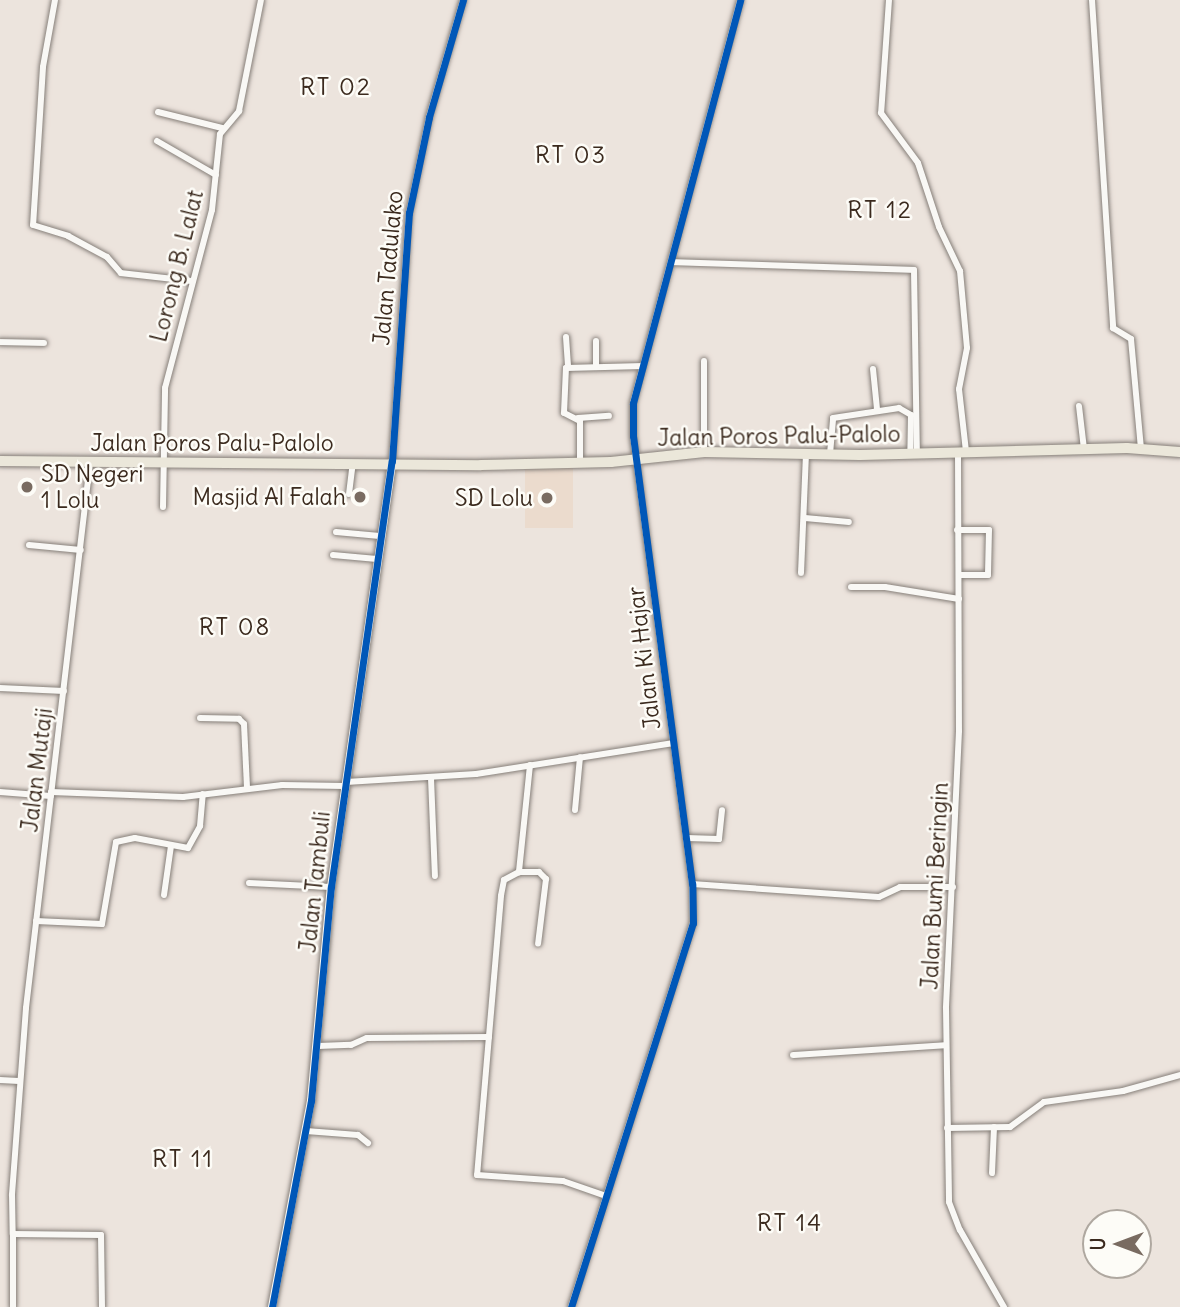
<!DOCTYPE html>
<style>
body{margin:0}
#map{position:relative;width:1180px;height:1307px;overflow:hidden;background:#ece4dd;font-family:Delius,sans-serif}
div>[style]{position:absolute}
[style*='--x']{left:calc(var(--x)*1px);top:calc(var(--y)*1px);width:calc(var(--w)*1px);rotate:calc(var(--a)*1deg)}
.built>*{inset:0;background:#ebdbcd;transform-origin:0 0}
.roads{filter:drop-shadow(0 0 2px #867f79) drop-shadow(0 0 2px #867f79)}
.minor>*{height:6px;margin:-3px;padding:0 3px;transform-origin:3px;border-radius:3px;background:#f9f8f5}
.tertiary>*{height:8px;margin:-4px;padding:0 4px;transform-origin:4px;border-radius:4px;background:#f9f8f5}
.primary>*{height:10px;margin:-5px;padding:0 5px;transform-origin:5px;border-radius:5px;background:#ebe7da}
.cycleway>*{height:7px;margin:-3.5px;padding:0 3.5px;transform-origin:3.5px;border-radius:3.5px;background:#0057b8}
.dots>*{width:19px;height:19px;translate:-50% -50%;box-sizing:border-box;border:4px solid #fdfcf7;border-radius:50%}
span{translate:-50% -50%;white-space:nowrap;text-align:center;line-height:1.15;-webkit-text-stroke:5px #fdfcf7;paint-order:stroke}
.street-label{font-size:23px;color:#3b2a1e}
.poi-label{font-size:23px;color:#3b2a1e}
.left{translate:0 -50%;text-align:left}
.right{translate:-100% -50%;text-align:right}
.neighbourhood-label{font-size:24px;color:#3b2a1e;letter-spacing:2px}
.north{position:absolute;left:1082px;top:1209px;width:70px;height:70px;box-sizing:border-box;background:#fdfcf7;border:2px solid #afa8a0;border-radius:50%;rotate:270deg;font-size:19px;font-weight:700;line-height:28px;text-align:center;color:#3b2a1e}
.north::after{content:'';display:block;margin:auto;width:24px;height:32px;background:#796b61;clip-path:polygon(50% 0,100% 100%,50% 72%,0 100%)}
</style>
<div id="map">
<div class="built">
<i style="left:525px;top:468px;width:48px;height:60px"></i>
</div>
<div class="roads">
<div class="minor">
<i style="--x:55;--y:0;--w:68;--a:100.2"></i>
<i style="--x:43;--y:67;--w:158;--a:93.6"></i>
<i style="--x:33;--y:225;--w:37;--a:17"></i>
<i style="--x:68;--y:236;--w:44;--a:28.3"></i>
<i style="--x:107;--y:257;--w:21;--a:49"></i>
<i style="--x:121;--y:273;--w:70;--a:6.5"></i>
<i style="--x:889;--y:0;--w:113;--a:94"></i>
<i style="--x:881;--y:113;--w:62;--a:53.5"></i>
<i style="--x:918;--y:163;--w:67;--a:71.8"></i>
<i style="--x:939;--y:227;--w:49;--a:64.5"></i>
<i style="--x:960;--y:271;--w:77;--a:84.8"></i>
<i style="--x:967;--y:348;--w:42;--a:101"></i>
<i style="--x:959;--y:389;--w:62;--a:83.6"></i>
<i style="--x:1092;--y:0;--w:329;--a:86.3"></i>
<i style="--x:1113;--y:328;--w:21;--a:31"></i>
<i style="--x:1131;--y:339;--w:110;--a:84.8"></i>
<i style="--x:158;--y:112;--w:66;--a:14"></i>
<i style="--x:157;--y:141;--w:68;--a:30"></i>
<i style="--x:672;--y:262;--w:242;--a:1.9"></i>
<i style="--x:914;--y:270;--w:183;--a:89.1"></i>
<i style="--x:566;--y:337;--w:30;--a:86"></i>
<i style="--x:0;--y:342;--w:44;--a:1.3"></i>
<i style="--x:596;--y:366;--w:25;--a:-90"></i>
<i style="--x:873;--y:369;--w:40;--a:84.3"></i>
<i style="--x:1079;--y:406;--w:43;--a:83.4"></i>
<i style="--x:578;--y:418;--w:31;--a:-4"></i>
<i style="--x:704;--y:452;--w:91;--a:-90"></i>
<i style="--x:958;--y:452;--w:279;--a:89.8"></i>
<i style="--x:959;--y:731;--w:277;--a:92.7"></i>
<i style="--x:946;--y:1008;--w:194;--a:89.1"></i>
<i style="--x:949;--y:1202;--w:30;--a:69"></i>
<i style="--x:960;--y:1230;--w:89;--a:60.3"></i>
<i style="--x:830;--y:454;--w:36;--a:-85"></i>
<i style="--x:833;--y:418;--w:67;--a:-8.6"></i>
<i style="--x:899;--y:408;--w:14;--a:30"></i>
<i style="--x:911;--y:415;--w:39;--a:91"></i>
<i style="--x:392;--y:461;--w:249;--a:-86.1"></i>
<i style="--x:409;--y:213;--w:98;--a:-78.2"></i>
<i style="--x:429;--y:117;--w:122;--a:-73.8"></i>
<i style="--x:90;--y:463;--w:549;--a:96.7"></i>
<i style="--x:26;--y:1008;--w:188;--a:94.3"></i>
<i style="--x:12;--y:1195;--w:39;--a:89"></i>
<i style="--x:13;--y:1234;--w:88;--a:0.7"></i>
<i style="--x:101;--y:1235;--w:72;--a:89.2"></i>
<i style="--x:580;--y:463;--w:42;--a:-90"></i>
<i style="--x:580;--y:421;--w:18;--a:-153"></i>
<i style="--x:564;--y:413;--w:45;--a:-87.5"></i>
<i style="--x:566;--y:368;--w:77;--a:-1.5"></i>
<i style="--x:349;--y:494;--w:31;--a:-83"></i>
<i style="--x:163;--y:507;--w:119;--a:-89"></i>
<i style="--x:165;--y:388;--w:184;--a:-75.2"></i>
<i style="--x:212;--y:210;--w:76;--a:-84"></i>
<i style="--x:220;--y:134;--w:30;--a:-50"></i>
<i style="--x:239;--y:111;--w:113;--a:-78.8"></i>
<i style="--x:805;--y:518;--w:44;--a:5.2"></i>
<i style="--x:957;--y:530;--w:32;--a:0"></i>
<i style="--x:989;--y:530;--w:45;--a:91.3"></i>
<i style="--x:988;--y:575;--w:29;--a:180"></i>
<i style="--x:336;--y:532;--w:44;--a:5.2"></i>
<i style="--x:29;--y:545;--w:52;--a:5.5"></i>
<i style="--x:333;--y:555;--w:44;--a:5.2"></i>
<i style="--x:801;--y:573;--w:120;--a:-87.6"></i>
<i style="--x:851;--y:587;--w:34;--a:0"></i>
<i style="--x:885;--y:587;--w:75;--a:9.2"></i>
<i style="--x:0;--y:688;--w:64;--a:2.7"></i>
<i style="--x:200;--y:718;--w:39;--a:1"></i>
<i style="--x:239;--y:719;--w:7;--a:45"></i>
<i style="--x:244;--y:724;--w:64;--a:87.3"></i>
<i style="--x:530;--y:765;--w:108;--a:95.9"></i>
<i style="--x:519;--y:872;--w:17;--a:152"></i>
<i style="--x:504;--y:880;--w:16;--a:101"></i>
<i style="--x:501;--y:896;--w:280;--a:94.9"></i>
<i style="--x:477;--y:1175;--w:86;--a:4"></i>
<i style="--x:563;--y:1181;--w:46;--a:19.2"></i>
<i style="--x:431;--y:778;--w:98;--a:87.7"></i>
<i style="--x:346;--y:782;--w:130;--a:-3.5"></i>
<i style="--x:476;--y:774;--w:200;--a:-8.9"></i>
<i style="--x:0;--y:792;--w:51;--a:4.5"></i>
<i style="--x:51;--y:792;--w:132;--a:2.2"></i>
<i style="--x:183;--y:797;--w:100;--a:-6.9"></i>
<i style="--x:282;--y:785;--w:63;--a:0.9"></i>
<i style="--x:575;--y:810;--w:53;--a:-84.6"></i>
<i style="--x:687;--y:838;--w:32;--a:2"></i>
<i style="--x:719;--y:839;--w:29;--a:-84"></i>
<i style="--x:519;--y:872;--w:20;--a:0"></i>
<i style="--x:539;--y:872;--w:10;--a:45"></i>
<i style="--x:546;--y:879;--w:65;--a:97"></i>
<i style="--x:249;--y:883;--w:82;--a:2.8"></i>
<i style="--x:692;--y:884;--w:187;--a:4"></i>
<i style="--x:879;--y:897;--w:23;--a:-25"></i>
<i style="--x:900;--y:887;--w:53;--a:0"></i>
<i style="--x:164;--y:895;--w:49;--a:-81.9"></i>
<i style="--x:36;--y:921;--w:66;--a:2.6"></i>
<i style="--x:102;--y:924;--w:83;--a:-80.3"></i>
<i style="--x:116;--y:842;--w:19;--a:-12"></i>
<i style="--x:135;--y:838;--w:54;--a:10.7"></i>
<i style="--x:188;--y:848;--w:25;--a:-61"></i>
<i style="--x:200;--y:826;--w:32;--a:-85"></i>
<i style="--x:318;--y:1046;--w:33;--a:-2"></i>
<i style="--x:351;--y:1045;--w:17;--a:-24"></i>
<i style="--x:367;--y:1038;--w:122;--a:-0.5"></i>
<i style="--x:793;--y:1055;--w:153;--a:-3.7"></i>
<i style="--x:0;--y:1080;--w:19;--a:3"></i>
<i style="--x:947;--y:1128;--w:63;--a:-0.9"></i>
<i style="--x:1010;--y:1127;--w:42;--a:-36.3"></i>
<i style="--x:1044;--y:1102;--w:80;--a:-7.9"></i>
<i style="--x:1123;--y:1091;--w:59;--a:-15.7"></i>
<i style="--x:306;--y:1131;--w:52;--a:4.4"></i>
<i style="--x:358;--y:1135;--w:13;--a:39"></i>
<i style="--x:992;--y:1173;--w:46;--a:-87.5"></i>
<i style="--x:13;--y:1307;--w:73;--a:-90"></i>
<i style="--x:571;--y:1307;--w:403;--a:-72.4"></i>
<i style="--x:693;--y:923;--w:39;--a:-91"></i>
<i style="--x:692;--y:884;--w:452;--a:-97.5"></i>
<i style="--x:633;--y:436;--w:33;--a:-90"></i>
<i style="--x:633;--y:403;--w:417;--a:-75.1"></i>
</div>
<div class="tertiary">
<i style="--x:272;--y:1307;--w:210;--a:-79.3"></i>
<i style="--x:311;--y:1101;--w:215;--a:-84.7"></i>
<i style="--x:331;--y:887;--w:429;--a:-81.8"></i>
</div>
<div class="primary">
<i style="--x:0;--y:461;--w:481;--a:0.5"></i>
<i style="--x:481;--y:465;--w:130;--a:-1.3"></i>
<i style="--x:611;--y:462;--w:94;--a:-6.1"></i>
<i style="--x:704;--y:452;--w:156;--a:1.1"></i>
<i style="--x:860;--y:455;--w:267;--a:-1.5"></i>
<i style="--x:1127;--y:448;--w:53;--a:4.3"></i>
</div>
</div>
<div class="cycleway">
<i style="--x:272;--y:1307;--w:210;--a:-79.3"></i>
<i style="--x:311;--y:1101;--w:215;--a:-84.7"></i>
<i style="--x:331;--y:887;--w:430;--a:-81.9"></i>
<i style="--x:392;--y:461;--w:249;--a:-86.1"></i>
<i style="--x:409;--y:213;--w:98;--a:-78.2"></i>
<i style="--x:429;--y:117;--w:122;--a:-73.8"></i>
<i style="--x:571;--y:1307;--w:403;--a:-72.4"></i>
<i style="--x:693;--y:923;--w:39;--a:-91"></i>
<i style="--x:692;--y:884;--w:452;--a:-97.5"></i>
<i style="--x:633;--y:436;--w:33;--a:-90"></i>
<i style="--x:633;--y:403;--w:417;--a:-75.1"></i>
</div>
<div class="dots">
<i style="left:27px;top:487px;background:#796b61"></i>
<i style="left:360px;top:497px;background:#796b61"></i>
<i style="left:547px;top:498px;background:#796b61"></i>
</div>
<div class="street-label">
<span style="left:177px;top:266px;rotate:-76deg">Lorong B. Lalat</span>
<span style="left:388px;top:268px;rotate:-85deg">Jalan Tadulako</span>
<span style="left:779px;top:436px;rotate:-1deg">Jalan Poros Palu-Palolo</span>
<span style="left:212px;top:443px">Jalan Poros Palu-Palolo</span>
<span style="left:644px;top:658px;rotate:-97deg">Jalan Ki Hajar</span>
<span style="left:37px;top:770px;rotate:-83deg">Jalan Mutaji</span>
<span style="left:315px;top:882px;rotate:-84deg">Jalan Tambuli</span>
<span style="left:935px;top:886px;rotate:-87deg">Jalan Bumi Beringin</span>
</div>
<div class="poi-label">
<span class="left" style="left:41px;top:487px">SD Negeri<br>1 Lolu</span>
<span class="right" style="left:346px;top:497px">Masjid Al Falah</span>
<span class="right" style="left:533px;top:498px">SD Lolu</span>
</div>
<div class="neighbourhood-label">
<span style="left:336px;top:87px">RT 02</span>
<span style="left:571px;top:155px">RT 03</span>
<span style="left:880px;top:210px">RT 12</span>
<span style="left:235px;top:627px">RT 08</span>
<span style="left:183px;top:1159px">RT 11</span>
<span style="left:790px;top:1223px">RT 14</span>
</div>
<div class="north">U</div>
</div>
